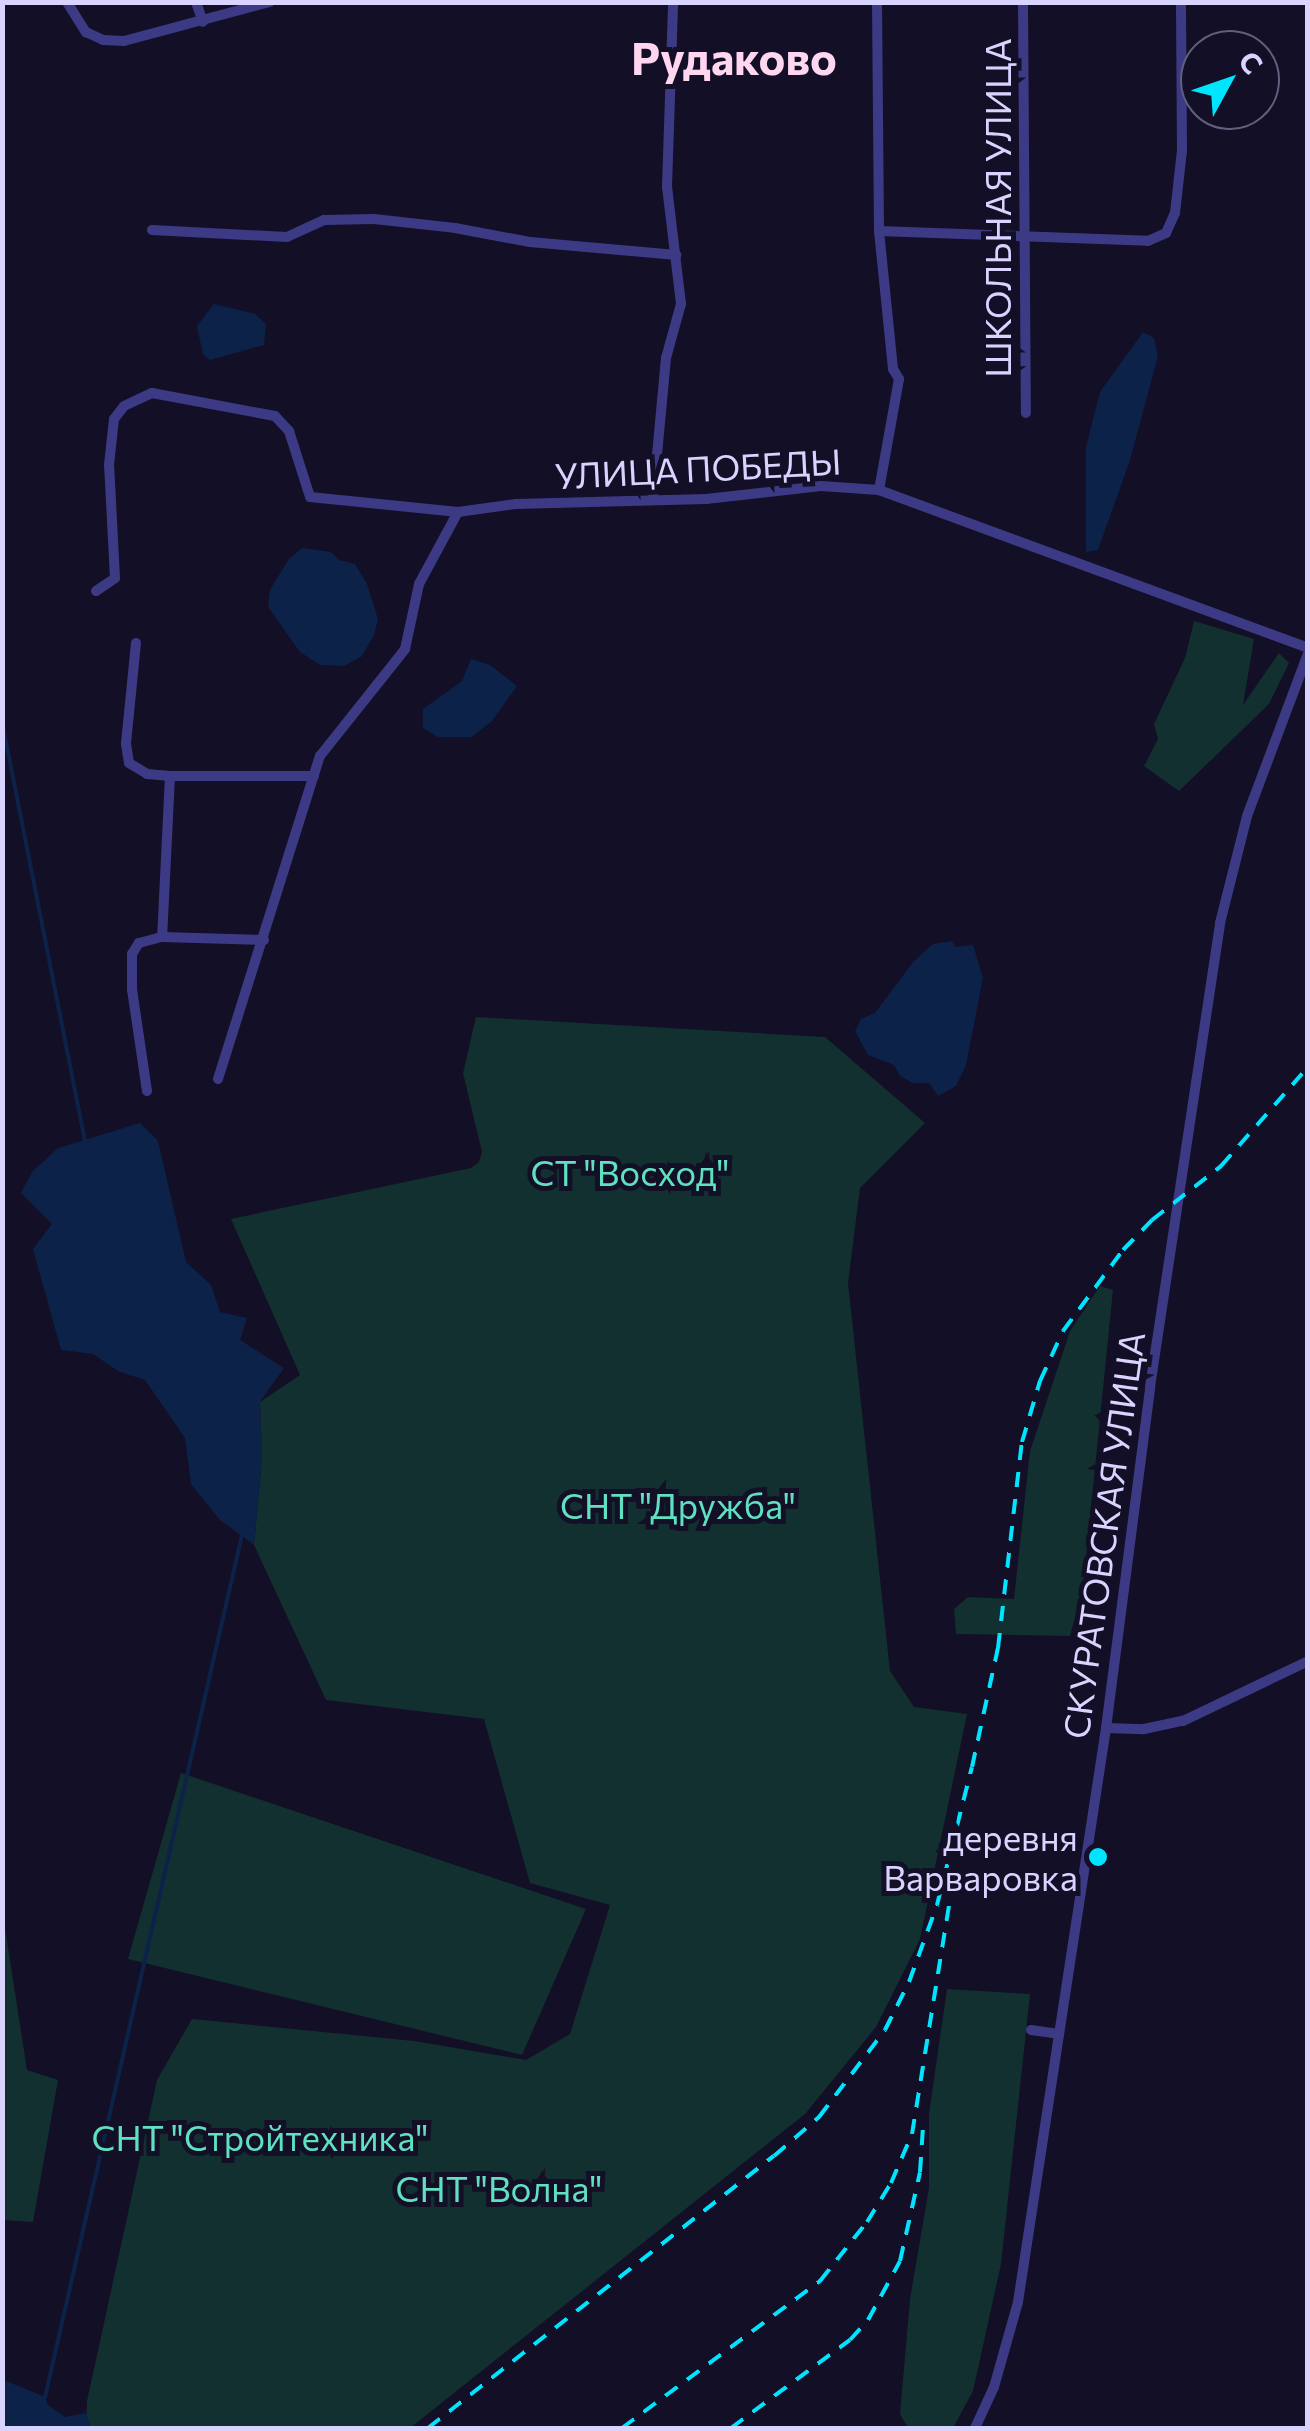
<!DOCTYPE html>
<meta charset="utf-8">
<style>
body{margin:0}
#map{position:relative;width:1310px;height:2431px;overflow:hidden;background:#130f26;font-family:Commissioner,sans-serif}
div>[style]{position:absolute}
[style*='--x']{left:calc(var(--x)*1px);top:calc(var(--y)*1px);width:calc(var(--w)*1px);rotate:calc(var(--a)*1deg)}
.green>*{inset:0;background:#12302f}
.water>*{inset:0;background:#0c2248}
.stream>*{height:4px;margin:-2px;padding:0 2px;transform-origin:2px;border-radius:2px;background:#0c2248}
.minor>*{height:10px;margin:-5px;padding:0 5px;transform-origin:5px;border-radius:5px;background:#3d3a85}
.rail>*{height:4px;margin-top:-2px;transform-origin:0;background:repeating-linear-gradient(90deg,#00e5ff 0 15px,transparent 0 27px)}
.dots>*{width:28px;height:28px;translate:-50% -50%;box-sizing:border-box;border:5px solid #130f26;border-radius:50%}
span{translate:-50% -50%;white-space:nowrap;text-align:center;line-height:1.15;-webkit-text-stroke:10px #130f26;paint-order:stroke}
.street-label{font-size:35px;color:#d9d4ff}
.park-label{font-size:35px;color:#5fe0c0}
.poi-label{font-size:35px;color:#d9d4ff}
.right{translate:-100% -50%;text-align:right}
.district-label{font-size:45px;color:#ffd6f0;font-weight:700}
.frame{position:absolute;inset:0;border:5px solid #d9d4ff;pointer-events:none}
.north{position:absolute;left:1180px;top:30px;width:100px;height:100px;box-sizing:border-box;background:#130f26;border:2px solid #625e7d;border-radius:50%;rotate:50deg;font-size:28px;font-weight:700;line-height:40px;text-align:center;color:#d9d4ff}
.north::after{content:'';display:block;margin:auto;width:35px;height:45px;background:#00e5ff;clip-path:polygon(50% 0,100% 100%,50% 72%,0 100%)}
</style>
<div id="map">
<div class="green">
<i style="clip-path:polygon(1194px 621px,1254px 639px,1243px 705px,1279px 653px,1289px 663px,1269px 704px,1179px 791px,1144px 766px,1158px 739px,1154px 724px,1185px 658px)"></i>
<i style="clip-path:polygon(476px 1017px,825px 1037px,925px 1123px,860px 1188px,848px 1283px,890px 1671px,914px 1707px,967px 1714px,920px 1939px,876px 2027px,805px 2114px,410px 2428px,86px 2428px,87px 2401px,157px 2080px,192px 2019px,414px 2041px,526px 2060px,570px 2034px,610px 1905px,530px 1883px,484px 1719px,326px 1700px,254px 1545px,262px 1458px,260px 1402px,300px 1375px,231px 1219px,471px 1168px,479px 1162px,482px 1152px,463px 1073px)"></i>
<i style="clip-path:polygon(1100px 1286px,1113px 1290px,1083px 1587px,1070px 1636px,956px 1634px,954px 1609px,968px 1597px,1014px 1599px,1030px 1451px,1070px 1331px)"></i>
<i style="clip-path:polygon(181px 1773px,586px 1909px,522px 2055px,128px 1959px)"></i>
<i style="clip-path:polygon(2px 1909px,27px 2070px,58px 2080px,33px 2222px,3px 2220px)"></i>
<i style="clip-path:polygon(947px 1989px,1030px 1994px,1001px 2264px,973px 2391px,953px 2428px,908px 2428px,900px 2414px,910px 2299px,929px 2188px,929px 2114px)"></i>
</div>
<div class="water">
<i style="clip-path:polygon(214px 304px,255px 314px,266px 324px,264px 345px,210px 360px,203px 355px,197px 326px)"></i>
<i style="clip-path:polygon(1143px 332px,1154px 338px,1158px 356px,1130px 460px,1098px 550px,1086px 552px,1086px 447px,1100px 392px)"></i>
<i style="clip-path:polygon(302px 548px,331px 552px,339px 560px,355px 564px,367px 584px,378px 619px,374px 635px,361px 657px,344px 666px,320px 665px,300px 652px,268px 607px,270px 590px,289px 559px)"></i>
<i style="clip-path:polygon(471px 659px,490px 665px,517px 686px,492px 721px,472px 737px,438px 737px,423px 728px,423px 709px,462px 681px)"></i>
<i style="clip-path:polygon(952px 941px,956px 947px,973px 945px,983px 978px,966px 1065px,956px 1086px,938px 1096px,929px 1083px,913px 1083px,900px 1076px,894px 1065px,868px 1055px,855px 1031px,861px 1019px,875px 1013px,913px 962px,933px 944px)"></i>
<i style="clip-path:polygon(140px 1123px,158px 1141px,186px 1262px,211px 1285px,220px 1312px,247px 1318px,240px 1340px,284px 1368px,260px 1402px,262px 1458px,254px 1545px,220px 1520px,191px 1484px,185px 1438px,145px 1380px,118px 1371px,93px 1354px,61px 1350px,33px 1249px,52px 1224px,21px 1193px,32px 1172px,58px 1148px)"></i>
<i style="clip-path:polygon(4px 2380px,45px 2397px,48px 2405px,65px 2417px,86px 2413px,91px 2428px,3px 2428px)"></i>
</div>
<div class="stream">
<i style="--x:2;--y:722;--w:426;--a:78.8"></i>
<i style="--x:45;--y:2397;--w:884;--a:-77.13"></i>
</div>
<div class="minor">
<i style="--x:67;--y:2;--w:36;--a:58"></i>
<i style="--x:86;--y:32;--w:19;--a:25"></i>
<i style="--x:103;--y:40;--w:21;--a:3"></i>
<i style="--x:124;--y:41;--w:151;--a:-15"></i>
<i style="--x:196;--y:2;--w:21;--a:71"></i>
<i style="--x:877;--y:2;--w:229;--a:89.5"></i>
<i style="--x:879;--y:231;--w:139;--a:84.2"></i>
<i style="--x:893;--y:369;--w:12;--a:59"></i>
<i style="--x:899;--y:379;--w:113;--a:100.2"></i>
<i style="--x:1023;--y:2;--w:411;--a:89.6"></i>
<i style="--x:152;--y:230;--w:135;--a:3"></i>
<i style="--x:287;--y:237;--w:41;--a:-24.7"></i>
<i style="--x:324;--y:220;--w:50;--a:-1.1"></i>
<i style="--x:374;--y:219;--w:81;--a:6.3"></i>
<i style="--x:455;--y:228;--w:76;--a:10.6"></i>
<i style="--x:530;--y:242;--w:147;--a:5.1"></i>
<i style="--x:879;--y:231;--w:269;--a:2.1"></i>
<i style="--x:1148;--y:241;--w:20;--a:-24"></i>
<i style="--x:1166;--y:233;--w:22;--a:-66"></i>
<i style="--x:1175;--y:213;--w:62;--a:-83.6"></i>
<i style="--x:1182;--y:151;--w:149;--a:-90.4"></i>
<i style="--x:653;--y:498;--w:141;--a:-84.7"></i>
<i style="--x:666;--y:358;--w:56;--a:-74.5"></i>
<i style="--x:681;--y:304;--w:118;--a:-96.8"></i>
<i style="--x:667;--y:187;--w:185;--a:-88.1"></i>
<i style="--x:96;--y:591;--w:23;--a:-34"></i>
<i style="--x:115;--y:578;--w:113;--a:-93"></i>
<i style="--x:109;--y:465;--w:46;--a:-83.8"></i>
<i style="--x:114;--y:419;--w:16;--a:-52"></i>
<i style="--x:124;--y:406;--w:31;--a:-25"></i>
<i style="--x:152;--y:393;--w:125;--a:10.6"></i>
<i style="--x:275;--y:416;--w:21;--a:47"></i>
<i style="--x:289;--y:431;--w:69;--a:72.3"></i>
<i style="--x:310;--y:497;--w:149;--a:5.8"></i>
<i style="--x:458;--y:512;--w:59;--a:-7.9"></i>
<i style="--x:516;--y:504;--w:190;--a:-1.5"></i>
<i style="--x:706;--y:499;--w:116;--a:-6.4"></i>
<i style="--x:821;--y:486;--w:58;--a:3.9"></i>
<i style="--x:879;--y:490;--w:457;--a:20.2"></i>
<i style="--x:136;--y:643;--w:101;--a:95.7"></i>
<i style="--x:126;--y:744;--w:19;--a:81"></i>
<i style="--x:129;--y:763;--w:21;--a:31"></i>
<i style="--x:147;--y:774;--w:23;--a:5"></i>
<i style="--x:170;--y:776;--w:161;--a:92.8"></i>
<i style="--x:170;--y:776;--w:144;--a:0"></i>
<i style="--x:218;--y:1079;--w:339;--a:-72.5"></i>
<i style="--x:320;--y:756;--w:137;--a:-51.5"></i>
<i style="--x:405;--y:649;--w:66;--a:-77.8"></i>
<i style="--x:419;--y:584;--w:82;--a:-61.6"></i>
<i style="--x:147;--y:1091;--w:103;--a:-98.4"></i>
<i style="--x:132;--y:989;--w:35;--a:-90"></i>
<i style="--x:132;--y:954;--w:13;--a:-58"></i>
<i style="--x:139;--y:943;--w:24;--a:-15"></i>
<i style="--x:162;--y:937;--w:102;--a:1.7"></i>
<i style="--x:1106;--y:1728;--w:38;--a:2"></i>
<i style="--x:1144;--y:1729;--w:40;--a:-12"></i>
<i style="--x:1183;--y:1721;--w:139;--a:-25.6"></i>
<i style="--x:1031;--y:2030;--w:28;--a:8"></i>
<i style="--x:975;--y:2428;--w:45;--a:-65.1"></i>
<i style="--x:994;--y:2387;--w:88;--a:-74.2"></i>
<i style="--x:1018;--y:2302;--w:581;--a:-81.28"></i>
<i style="--x:1106;--y:1728;--w:344;--a:-82.6"></i>
<i style="--x:1150;--y:1387;--w:469;--a:-81.4"></i>
<i style="--x:1220;--y:923;--w:110;--a:-75.8"></i>
<i style="--x:1247;--y:816;--w:173;--a:-69.4"></i>
</div>
<div class="rail">
<i style="--x:428;--y:2428;--w:440;--a:-38.2"></i>
<i style="--x:774;--y:2156;--w:60;--a:-40.9"></i>
<i style="--x:819;--y:2117;--w:109;--a:-52.8"></i>
<i style="--x:885;--y:2030;--w:54;--a:-63.4"></i>
<i style="--x:909;--y:1982;--w:82;--a:-70"></i>
<i style="--x:937;--y:1905;--w:142;--a:-75.8"></i>
<i style="--x:972;--y:1767;--w:122;--a:-77.7"></i>
<i style="--x:998;--y:1648;--w:207;--a:-83.4"></i>
<i style="--x:1022;--y:1442;--w:64;--a:-73.6"></i>
<i style="--x:1040;--y:1381;--w:55;--a:-65.3"></i>
<i style="--x:1063;--y:1331;--w:101;--a:-53.5"></i>
<i style="--x:1123;--y:1250;--w:42;--a:-46"></i>
<i style="--x:1152;--y:1220;--w:88;--a:-38"></i>
<i style="--x:1221;--y:1166;--w:132;--a:-48.7"></i>
<i style="--x:622;--y:2428;--w:247;--a:-36.6"></i>
<i style="--x:820;--y:2281;--w:75;--a:-51.5"></i>
<i style="--x:867;--y:2222;--w:46;--a:-58.4"></i>
<i style="--x:891;--y:2183;--w:53;--a:-66.8"></i>
<i style="--x:912;--y:2134;--w:237;--a:-80.8"></i>
<i style="--x:731;--y:2428;--w:148;--a:-36.5"></i>
<i style="--x:850;--y:2340;--w:27;--a:-48"></i>
<i style="--x:868;--y:2320;--w:67;--a:-61.5"></i>
<i style="--x:900;--y:2261;--w:91;--a:-77.3"></i>
<i style="--x:920;--y:2172;--w:45;--a:-86.2"></i>
</div>
<div class="dots">
<i style="left:1098px;top:1857px;background:#00e5ff"></i>
</div>
<div class="street-label">
<span style="left:997px;top:208px;rotate:-90deg">ШКОЛЬНАЯ УЛИЦА</span>
<span style="left:698px;top:468px;rotate:-3deg">УЛИЦА ПОБЕДЫ</span>
<span style="left:1103px;top:1535px;rotate:-82deg">СКУРАТОВСКАЯ УЛИЦА</span>
</div>
<div class="park-label">
<span style="left:630px;top:1172px">СТ "Восход"</span>
<span style="left:678px;top:1505px">СНТ "Дружба"</span>
<span style="left:260px;top:2137px">СНТ "Стройтехника"</span>
<span style="left:499px;top:2188px">СНТ "Волна"</span>
</div>
<div class="poi-label">
<span class="right" style="left:1078px;top:1857px">деревня<br>Варваровка</span>
</div>
<div class="district-label">
<span style="left:734px;top:57px">Рудаково</span>
</div>
<div class="frame"></div>
<div class="north">С</div>
</div>
